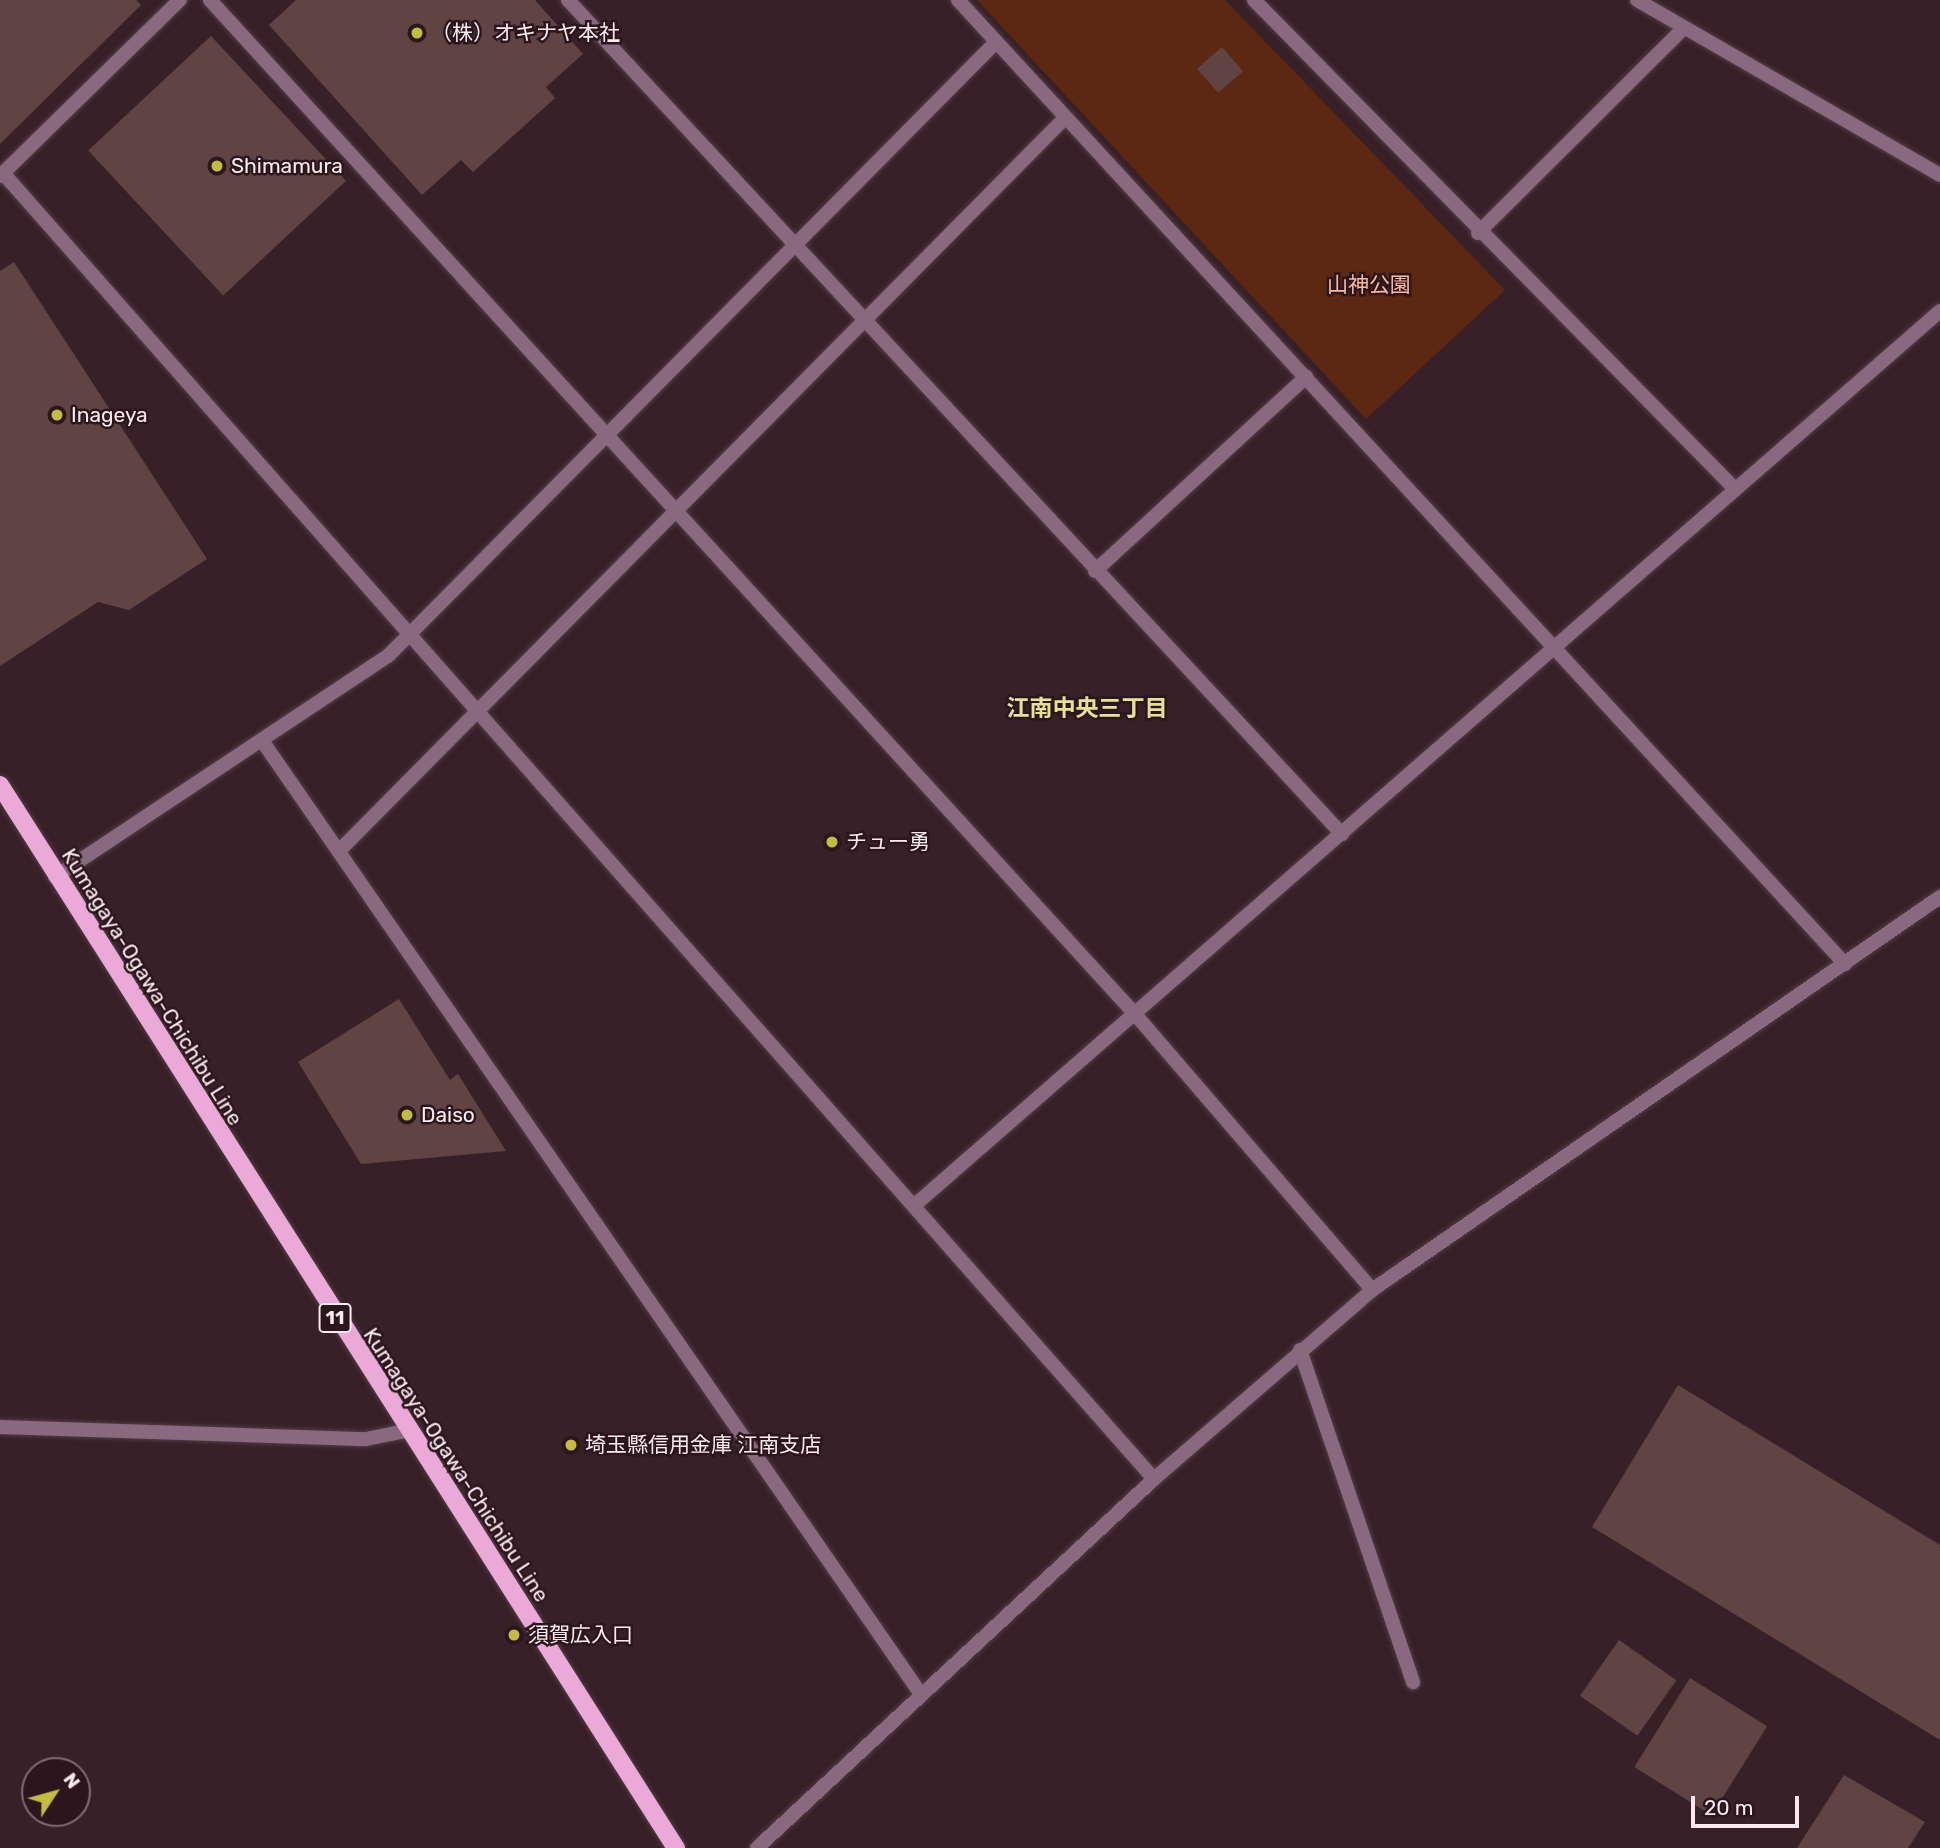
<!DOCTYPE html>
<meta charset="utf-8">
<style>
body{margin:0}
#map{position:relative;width:1940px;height:1848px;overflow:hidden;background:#372027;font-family:Rubik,"Noto Sans JP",sans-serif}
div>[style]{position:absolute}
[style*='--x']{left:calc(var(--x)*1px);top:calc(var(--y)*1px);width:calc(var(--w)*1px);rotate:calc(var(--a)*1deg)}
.green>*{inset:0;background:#5c2812}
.building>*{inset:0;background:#5f4443;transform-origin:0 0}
.roads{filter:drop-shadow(0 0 2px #523c43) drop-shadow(0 0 2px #523c43)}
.minor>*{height:14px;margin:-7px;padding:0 7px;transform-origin:7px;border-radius:7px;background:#88697f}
.tertiary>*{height:14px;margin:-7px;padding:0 7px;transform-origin:7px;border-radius:7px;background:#88697f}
.primary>*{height:18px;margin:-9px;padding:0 9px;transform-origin:9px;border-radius:9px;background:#eaa9d7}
.dots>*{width:19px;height:19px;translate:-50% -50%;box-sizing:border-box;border:4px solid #2c161d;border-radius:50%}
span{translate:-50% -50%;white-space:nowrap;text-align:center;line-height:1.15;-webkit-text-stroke:5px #2c161d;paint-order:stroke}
.shield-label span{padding:2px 5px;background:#2c161d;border:2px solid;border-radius:5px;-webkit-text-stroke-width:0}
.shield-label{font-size:19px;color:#fbebef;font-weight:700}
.poi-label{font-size:21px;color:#fbebef}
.left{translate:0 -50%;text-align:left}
.park-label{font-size:21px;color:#fcb99f}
.street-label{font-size:21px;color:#fbebef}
.neighbourhood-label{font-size:23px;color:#e4e293;font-weight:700}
.north{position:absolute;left:21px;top:1757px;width:70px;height:70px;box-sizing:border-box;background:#2c161d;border:2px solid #7f6b71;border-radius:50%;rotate:54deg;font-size:19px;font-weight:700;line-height:28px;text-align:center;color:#fbebef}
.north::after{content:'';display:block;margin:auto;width:24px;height:32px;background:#c2bd3f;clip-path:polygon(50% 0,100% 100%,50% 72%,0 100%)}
.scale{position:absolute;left:1691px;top:1796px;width:108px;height:32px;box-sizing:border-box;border:4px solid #fbebef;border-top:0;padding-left:9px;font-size:21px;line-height:24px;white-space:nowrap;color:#fbebef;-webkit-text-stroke:5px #2c161d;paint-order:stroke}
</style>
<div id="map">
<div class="green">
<i style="clip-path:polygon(977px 0,1225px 0,1505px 290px,1366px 419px)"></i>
</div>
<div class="building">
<i style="clip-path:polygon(0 0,136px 0,141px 5px,0 144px)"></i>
<i style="clip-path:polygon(296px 0,535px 0,583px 54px,546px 87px,555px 98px,473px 172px,461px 160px,422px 195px,269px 25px)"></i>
<i style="left:211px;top:36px;width:198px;height:168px;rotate:47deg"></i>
<i style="left:1222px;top:47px;width:32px;height:33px;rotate:49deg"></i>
<i style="clip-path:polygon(14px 262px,207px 559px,129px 610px,98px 602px,0 666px,0 271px)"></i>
<i style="clip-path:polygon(399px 999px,450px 1080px,458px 1074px,506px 1151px,361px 1164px,298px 1062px)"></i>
<i style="clip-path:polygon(1678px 1385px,1940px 1545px,1940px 1740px,1592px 1527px)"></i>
<i style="left:1619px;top:1640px;width:70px;height:68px;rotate:35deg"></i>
<i style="left:1690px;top:1678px;width:91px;height:105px;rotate:32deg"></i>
<i style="clip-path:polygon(1844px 1775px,1925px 1822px,1908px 1848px,1797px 1848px)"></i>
</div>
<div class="roads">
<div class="minor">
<i style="--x:210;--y:0;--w:1373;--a:47.63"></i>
<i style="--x:1135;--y:1014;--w:364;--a:49.3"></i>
<i style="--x:568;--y:0;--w:1138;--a:47.14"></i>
<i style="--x:958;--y:0;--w:1310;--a:47.38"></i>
<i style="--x:1254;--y:0;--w:685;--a:45.47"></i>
<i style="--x:1637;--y:0;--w:350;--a:30"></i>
<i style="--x:3;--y:173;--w:1741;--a:48.61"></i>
<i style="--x:0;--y:176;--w:252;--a:-44.4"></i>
<i style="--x:1478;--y:233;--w:288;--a:-44.9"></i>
<i style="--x:1095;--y:571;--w:287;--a:-42.6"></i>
<i style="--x:263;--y:742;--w:1156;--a:55.36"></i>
<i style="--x:340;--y:850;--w:1030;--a:-45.28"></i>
<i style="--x:55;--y:877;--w:401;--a:-33.6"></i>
<i style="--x:389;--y:655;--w:863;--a:-45.28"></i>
<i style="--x:916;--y:1204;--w:1359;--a:-41.09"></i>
<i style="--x:1300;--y:1350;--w:351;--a:71.2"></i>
<i style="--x:0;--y:1427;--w:366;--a:1.9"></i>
<i style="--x:366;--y:1439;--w:41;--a:-11.3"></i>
</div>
<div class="tertiary">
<i style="--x:757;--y:1848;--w:542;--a:-42.91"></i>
<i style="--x:1154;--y:1479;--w:289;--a:-40.9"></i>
<i style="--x:1372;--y:1290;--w:691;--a:-34.68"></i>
</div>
<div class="primary">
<i style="--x:0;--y:785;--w:1260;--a:57.55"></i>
</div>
</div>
<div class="dots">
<i style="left:417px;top:33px;background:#c2bd3f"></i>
<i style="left:217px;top:166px;background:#c2bd3f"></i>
<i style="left:57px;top:415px;background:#c2bd3f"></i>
<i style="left:832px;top:842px;background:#c2bd3f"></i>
<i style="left:407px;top:1115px;background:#c2bd3f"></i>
<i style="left:571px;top:1445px;background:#c2bd3f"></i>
<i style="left:514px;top:1635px;background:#c2bd3f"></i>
</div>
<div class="shield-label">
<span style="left:335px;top:1318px">11</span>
</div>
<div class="poi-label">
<span class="left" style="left:431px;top:33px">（株）オキナヤ本社</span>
<span class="left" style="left:231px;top:166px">Shimamura</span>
<span class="left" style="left:71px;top:415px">Inageya</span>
<span class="left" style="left:846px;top:842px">チュー勇</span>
<span class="left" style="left:421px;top:1115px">Daiso</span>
<span class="left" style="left:585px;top:1445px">埼玉縣信用金庫 江南支店</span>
<span class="left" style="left:528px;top:1635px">須賀広入口</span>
</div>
<div class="park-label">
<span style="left:1369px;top:285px">山神公園</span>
</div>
<div class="street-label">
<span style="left:152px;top:987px;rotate:58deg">Kumagaya-Ogawa-Chichibu Line</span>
<span style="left:456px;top:1465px;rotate:57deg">Kumagaya-Ogawa-Chichibu Line</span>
</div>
<div class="neighbourhood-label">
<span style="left:1087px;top:708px">江南中央三丁目</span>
</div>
<div class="north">N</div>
<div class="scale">20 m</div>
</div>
